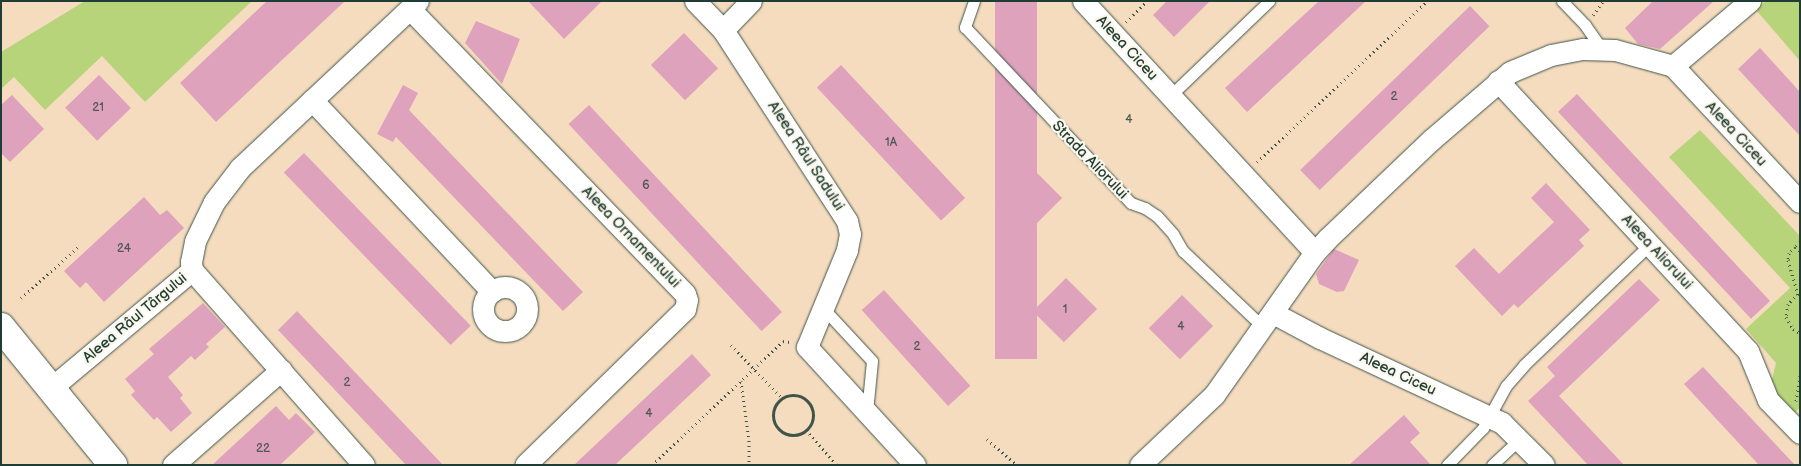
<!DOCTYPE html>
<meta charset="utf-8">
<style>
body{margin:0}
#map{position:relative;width:1801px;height:466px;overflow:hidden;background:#f5dcbf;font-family:"Balsamiq Sans",sans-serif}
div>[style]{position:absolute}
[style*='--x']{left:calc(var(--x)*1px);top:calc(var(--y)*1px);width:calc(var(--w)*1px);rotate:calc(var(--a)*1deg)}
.green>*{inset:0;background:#b8d47a}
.building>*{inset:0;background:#dea2bc;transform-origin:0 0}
.path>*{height:3px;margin-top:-1.5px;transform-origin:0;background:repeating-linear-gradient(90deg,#3f5549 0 1px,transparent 0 5px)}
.path>.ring{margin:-1.5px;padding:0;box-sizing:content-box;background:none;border:3px solid #3f5549;border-radius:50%}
.roads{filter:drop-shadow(0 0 1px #3f5549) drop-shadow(0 0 1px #3f5549)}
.service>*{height:11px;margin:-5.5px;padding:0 5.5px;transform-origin:5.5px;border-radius:5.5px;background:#fff}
.minor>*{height:21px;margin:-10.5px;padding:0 10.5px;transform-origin:10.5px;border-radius:10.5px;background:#fff}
.minor>.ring{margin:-10.5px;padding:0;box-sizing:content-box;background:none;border:21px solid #fff;border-radius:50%}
.tertiary>*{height:28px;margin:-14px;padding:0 14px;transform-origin:14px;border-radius:14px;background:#fff}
span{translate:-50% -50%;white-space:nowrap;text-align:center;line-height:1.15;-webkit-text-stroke:4.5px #fbf7ec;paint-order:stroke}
.number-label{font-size:12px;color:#4f5656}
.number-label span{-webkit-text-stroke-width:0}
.street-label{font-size:15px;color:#1f3d34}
.frame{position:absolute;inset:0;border:2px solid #1f3d34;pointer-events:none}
</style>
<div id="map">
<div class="green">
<i style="clip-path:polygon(85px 1px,252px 1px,145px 102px,102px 56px,45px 110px,14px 77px,1px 89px,1px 52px)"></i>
<i style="clip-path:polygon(1766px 1px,1800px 1px,1800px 61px,1756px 10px)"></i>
<i style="clip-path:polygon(1700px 130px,1800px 236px,1800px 408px,1794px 413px,1777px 395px,1771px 384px,1776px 363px,1746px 329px,1790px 288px,1669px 157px)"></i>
</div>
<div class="building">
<i style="clip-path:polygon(267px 1px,345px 1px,216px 122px,180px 83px)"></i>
<i style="clip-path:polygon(528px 1px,602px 1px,564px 39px)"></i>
<i style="left:995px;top:1px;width:42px;height:358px"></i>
<i style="clip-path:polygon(1167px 1px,1210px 1px,1174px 37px,1153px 15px)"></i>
<i style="clip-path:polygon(1319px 1px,1366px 1px,1247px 112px,1225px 88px)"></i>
<i style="clip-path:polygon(1653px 1px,1714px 1px,1660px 49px,1638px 44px,1625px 28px)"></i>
<i style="left:1470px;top:6px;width:28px;height:236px;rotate:46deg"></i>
<i style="clip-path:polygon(476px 21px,520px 39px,502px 84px,465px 43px)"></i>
<i style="left:684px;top:33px;width:49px;height:46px;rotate:46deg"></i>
<i style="clip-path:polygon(1760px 48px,1800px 92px,1800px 136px,1738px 69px)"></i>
<i style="left:841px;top:65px;width:182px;height:33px;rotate:47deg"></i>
<i style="left:99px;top:75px;width:46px;height:47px;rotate:46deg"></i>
<i style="clip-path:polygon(403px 85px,418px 93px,409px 110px,583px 292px,563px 311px,396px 137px,393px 142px,377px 134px)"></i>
<i style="left:1577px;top:94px;width:283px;height:26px;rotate:47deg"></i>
<i style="clip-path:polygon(12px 95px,44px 129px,10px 162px,1px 153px,1px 105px)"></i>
<i style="left:589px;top:105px;width:283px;height:28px;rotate:47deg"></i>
<i style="left:304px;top:153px;width:240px;height:28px;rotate:46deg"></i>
<i style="left:1031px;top:167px;width:44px;height:47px;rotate:45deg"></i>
<i style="clip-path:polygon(1546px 183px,1590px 230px,1579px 240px,1584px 246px,1518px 308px,1514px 304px,1502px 316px,1455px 266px,1474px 248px,1499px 274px,1554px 222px,1531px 198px)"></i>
<i style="clip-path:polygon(144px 197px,160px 215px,167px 210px,184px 228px,104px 302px,86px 282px,80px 288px,64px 271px)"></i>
<i style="clip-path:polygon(1334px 249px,1359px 260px,1344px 291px,1337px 292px,1319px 284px,1316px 274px)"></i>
<i style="left:1066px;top:278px;width:44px;height:47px;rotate:45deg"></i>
<i style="clip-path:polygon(1639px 279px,1660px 300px,1559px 396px,1624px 465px,1588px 465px,1528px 401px,1555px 376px,1547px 367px)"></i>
<i style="left:884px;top:290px;width:129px;height:30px;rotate:48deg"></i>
<i style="left:1182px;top:295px;width:44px;height:47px;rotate:45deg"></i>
<i style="clip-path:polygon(203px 303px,225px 327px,206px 344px,209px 347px,195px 360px,191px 356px,168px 377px,183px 395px,180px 398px,192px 413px,171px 432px,157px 417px,154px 420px,131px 395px,135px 391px,125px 379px,154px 354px,149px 349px)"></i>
<i style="clip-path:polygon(297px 311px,443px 465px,406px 465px,298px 351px,278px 330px)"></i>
<i style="clip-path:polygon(692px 354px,711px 375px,615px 465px,574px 465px)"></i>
<i style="clip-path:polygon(1703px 367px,1795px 465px,1759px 465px,1684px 384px)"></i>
<i style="clip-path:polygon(276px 406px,289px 420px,296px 413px,315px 432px,280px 465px,212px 465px)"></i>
<i style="clip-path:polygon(1404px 415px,1420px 433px,1410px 442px,1431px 465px,1349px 465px)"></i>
</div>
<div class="path">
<i style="--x:1593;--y:15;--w:17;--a:-54"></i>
<i style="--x:1126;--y:22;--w:30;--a:-45"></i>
<i style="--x:1257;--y:162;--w:234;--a:-43.4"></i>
<i style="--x:1800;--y:242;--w:7;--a:135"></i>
<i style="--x:1795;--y:247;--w:7;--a:45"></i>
<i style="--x:1795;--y:247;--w:8;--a:135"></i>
<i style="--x:1789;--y:253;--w:7;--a:98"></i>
<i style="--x:1788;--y:260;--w:36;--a:74"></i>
<i style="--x:1798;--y:294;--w:14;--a:135"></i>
<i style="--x:1788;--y:304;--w:13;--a:99"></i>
<i style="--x:1786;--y:317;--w:14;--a:60"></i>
<i style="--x:1793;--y:329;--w:8;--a:30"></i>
<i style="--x:21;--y:298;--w:76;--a:-41.8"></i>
<i style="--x:731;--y:345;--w:74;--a:46.1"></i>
<i style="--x:741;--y:381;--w:61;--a:82.4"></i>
<i style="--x:749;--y:441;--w:24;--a:90"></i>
<i class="ring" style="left:773px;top:395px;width:37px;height:37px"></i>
<i style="--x:1796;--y:401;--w:26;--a:-81"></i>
<i style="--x:806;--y:430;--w:47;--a:48.5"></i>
<i style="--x:987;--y:439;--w:40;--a:41"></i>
<i style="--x:652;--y:465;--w:180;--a:-43.4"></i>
<i style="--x:783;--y:341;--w:7;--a:8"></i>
</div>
<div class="roads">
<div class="service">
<i style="--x:974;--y:1;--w:28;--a:109"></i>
<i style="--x:965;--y:27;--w:242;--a:46.7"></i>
<i style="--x:1131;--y:203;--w:15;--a:20"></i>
<i style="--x:1145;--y:208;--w:14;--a:34"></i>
<i style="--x:1157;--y:216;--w:24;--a:48"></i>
<i style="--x:1173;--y:234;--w:20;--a:60"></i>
<i style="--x:1183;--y:251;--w:110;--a:43.5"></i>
<i style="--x:1562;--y:1;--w:33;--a:46"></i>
<i style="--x:1585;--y:25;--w:29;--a:55"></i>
<i style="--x:1171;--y:95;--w:136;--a:-43.8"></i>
<i style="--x:823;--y:308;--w:72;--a:47.2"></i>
<i style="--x:872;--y:361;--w:51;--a:95.6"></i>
<i style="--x:1447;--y:465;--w:52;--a:-45.8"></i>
<i style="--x:1483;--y:428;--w:48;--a:-61.3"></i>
<i style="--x:1506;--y:386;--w:28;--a:-49"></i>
<i style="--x:1524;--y:365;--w:173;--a:-43.8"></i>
<i style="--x:1492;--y:465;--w:38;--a:-43"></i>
</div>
<div class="minor">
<i style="--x:695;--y:1;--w:40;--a:46"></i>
<i style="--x:723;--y:30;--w:228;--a:57"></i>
<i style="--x:847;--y:221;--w:13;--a:77"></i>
<i style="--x:850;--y:234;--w:16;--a:101"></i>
<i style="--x:847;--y:250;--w:105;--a:112.4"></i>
<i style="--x:807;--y:347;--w:160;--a:47.5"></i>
<i style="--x:1083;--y:1;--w:342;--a:47.3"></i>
<i style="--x:410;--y:9;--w:396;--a:46"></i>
<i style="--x:685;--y:294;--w:6;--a:72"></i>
<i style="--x:687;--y:300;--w:9;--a:103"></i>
<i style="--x:685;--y:309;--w:223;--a:135.7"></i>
<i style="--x:723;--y:30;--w:40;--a:-46"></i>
<i style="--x:1673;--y:66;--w:186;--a:47"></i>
<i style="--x:1673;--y:66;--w:101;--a:-40.2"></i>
<i style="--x:1498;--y:81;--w:368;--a:47.2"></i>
<i style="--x:1748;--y:351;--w:53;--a:67.8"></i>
<i style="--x:1768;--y:400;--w:46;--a:45.9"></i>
<i style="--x:312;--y:100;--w:263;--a:46.8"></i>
<i style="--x:192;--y:270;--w:8;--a:-97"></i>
<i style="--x:191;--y:262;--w:21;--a:-79"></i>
<i style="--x:195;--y:241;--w:43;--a:-64"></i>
<i style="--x:214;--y:202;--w:43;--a:-52.6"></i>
<i style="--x:240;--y:168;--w:244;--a:-43.2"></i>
<i style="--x:192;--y:270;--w:260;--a:48.6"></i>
<i class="ring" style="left:483px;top:287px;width:23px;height:23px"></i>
<i style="--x:1273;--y:313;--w:53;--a:28"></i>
<i style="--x:1320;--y:338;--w:201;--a:25"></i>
<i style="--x:1502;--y:423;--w:59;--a:45"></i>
<i style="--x:51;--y:388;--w:184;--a:-39.9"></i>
<i style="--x:173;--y:465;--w:144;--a:-41.3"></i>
<i style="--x:1140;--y:465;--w:102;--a:-43.4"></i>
<i style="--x:1214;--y:395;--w:175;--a:-54.8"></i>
<i style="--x:1315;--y:252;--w:19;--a:-47"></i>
<i style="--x:1328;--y:238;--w:142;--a:-43.6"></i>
<i style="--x:1431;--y:140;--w:104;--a:-40.7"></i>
<i style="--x:1510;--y:72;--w:44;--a:-22.5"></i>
<i style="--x:1551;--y:55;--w:33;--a:-11"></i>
<i style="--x:1583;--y:49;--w:32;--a:2"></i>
<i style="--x:1615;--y:50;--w:60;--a:15.4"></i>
</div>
<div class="tertiary">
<i style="--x:1;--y:327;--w:178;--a:50.9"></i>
</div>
</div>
<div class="number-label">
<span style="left:1394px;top:97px">2</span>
<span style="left:98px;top:108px">21</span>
<span style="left:1129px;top:120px">4</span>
<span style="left:891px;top:143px">1A</span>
<span style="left:646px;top:186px">6</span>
<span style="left:124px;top:249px">24</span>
<span style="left:1065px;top:310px">1</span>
<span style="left:1181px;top:327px">4</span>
<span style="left:917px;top:347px">2</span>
<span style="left:347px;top:383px">2</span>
<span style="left:649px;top:414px">4</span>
<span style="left:263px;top:449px">22</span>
</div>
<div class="street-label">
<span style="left:1127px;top:48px;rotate:47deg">Aleea Ciceu</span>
<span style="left:1736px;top:134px;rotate:47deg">Aleea Ciceu</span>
<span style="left:806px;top:156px;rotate:57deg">Aleea Râul Sadului</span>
<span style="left:1090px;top:160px;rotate:46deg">Strada Aliorului</span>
<span style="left:631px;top:237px;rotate:46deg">Aleea Ornamentului</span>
<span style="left:1657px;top:252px;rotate:47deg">Aleea Aliorului</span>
<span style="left:135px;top:318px;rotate:-40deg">Aleea Râul Târgului</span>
<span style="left:1398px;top:374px;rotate:25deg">Aleea Ciceu</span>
</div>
<div class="frame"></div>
</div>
